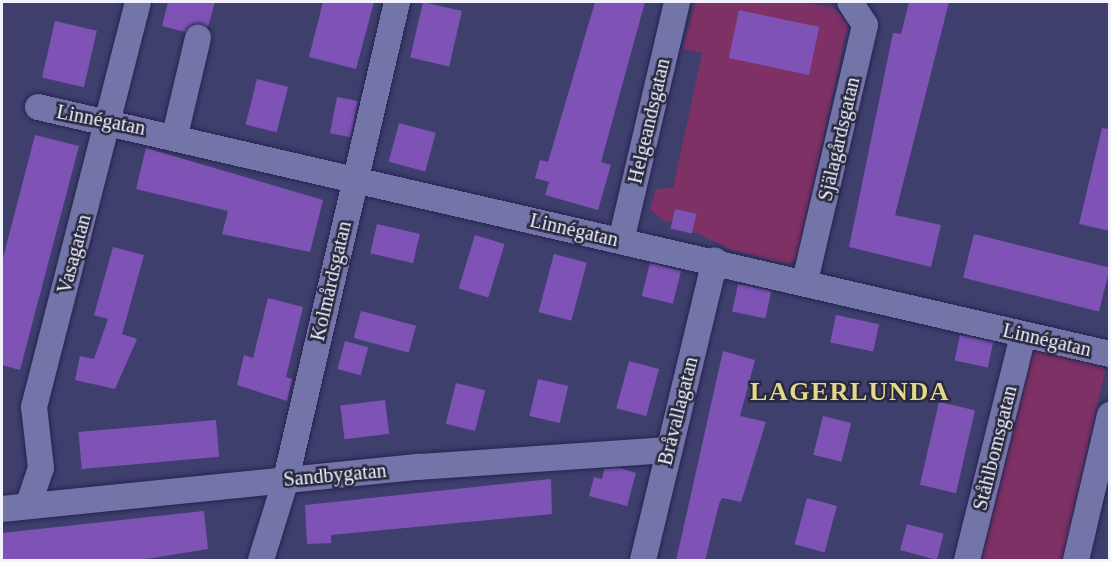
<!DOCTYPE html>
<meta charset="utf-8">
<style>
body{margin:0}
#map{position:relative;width:1111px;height:562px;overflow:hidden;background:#3e3f6d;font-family:Georgia,serif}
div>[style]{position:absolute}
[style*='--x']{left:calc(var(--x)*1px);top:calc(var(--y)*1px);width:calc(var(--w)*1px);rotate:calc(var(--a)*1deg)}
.green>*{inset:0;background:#7d3165}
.building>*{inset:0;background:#7e53b5;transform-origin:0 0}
.roads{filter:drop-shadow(0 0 2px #262450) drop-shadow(0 0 2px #262450)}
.minor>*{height:26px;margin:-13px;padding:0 13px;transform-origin:13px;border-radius:13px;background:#7375a8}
span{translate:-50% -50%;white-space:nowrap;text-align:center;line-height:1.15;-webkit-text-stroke:5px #28293e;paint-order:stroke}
.street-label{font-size:20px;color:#f1f2fe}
.district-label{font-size:26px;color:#e4d98b;font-weight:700;letter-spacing:1.5px}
.frame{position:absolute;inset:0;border:3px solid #f1f2fe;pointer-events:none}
</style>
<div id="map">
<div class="green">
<i style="clip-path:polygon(695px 2px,802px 2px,832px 7px,849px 21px,797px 257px,788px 264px,732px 250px,692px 231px,695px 214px,675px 209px,672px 222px,664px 221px,650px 209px,656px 189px,673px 188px,702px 53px,683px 49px)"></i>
<i style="clip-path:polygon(1037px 350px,1101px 364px,1105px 371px,1063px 560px,979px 560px,1031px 355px)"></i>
</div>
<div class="building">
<i style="clip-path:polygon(168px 2px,215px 2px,208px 27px,194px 24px,185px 32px,162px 26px)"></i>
<i style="clip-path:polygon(323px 2px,374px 2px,356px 69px,309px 57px)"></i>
<i style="left:423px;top:2px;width:40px;height:57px;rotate:13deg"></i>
<i style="clip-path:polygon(595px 2px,645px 2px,601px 162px,611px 165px,598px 210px,545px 195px,549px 182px,535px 178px,540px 160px,548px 162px)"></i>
<i style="clip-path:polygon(909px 2px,949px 2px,895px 215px,941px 225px,931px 267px,849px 247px,893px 33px,901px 34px)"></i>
<i style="left:739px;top:10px;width:82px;height:49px;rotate:12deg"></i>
<i style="left:55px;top:21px;width:43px;height:58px;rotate:13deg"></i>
<i style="left:257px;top:79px;width:32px;height:47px;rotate:14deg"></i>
<i style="left:337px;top:97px;width:21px;height:37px;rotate:11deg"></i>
<i style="left:399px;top:123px;width:38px;height:40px;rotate:15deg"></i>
<i style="clip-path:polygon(1102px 128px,1110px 129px,1110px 231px,1079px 224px)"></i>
<i style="clip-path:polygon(35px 135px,79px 146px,20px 370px,2px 365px,2px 262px)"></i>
<i style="clip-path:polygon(146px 148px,323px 200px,310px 252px,222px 234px,228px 211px,136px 189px)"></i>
<i style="left:675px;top:209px;width:22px;height:20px;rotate:13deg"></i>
<i style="left:377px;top:224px;width:44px;height:30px;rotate:13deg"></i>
<i style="left:974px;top:234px;width:140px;height:45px;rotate:14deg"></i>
<i style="left:475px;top:235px;width:31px;height:56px;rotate:17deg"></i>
<i style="clip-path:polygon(113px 247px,144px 255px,122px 334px,137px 339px,115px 389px,75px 380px,80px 356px,94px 359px,108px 319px,94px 315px)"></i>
<i style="left:554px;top:254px;width:34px;height:60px;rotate:15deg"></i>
<i style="left:650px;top:263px;width:32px;height:34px;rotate:14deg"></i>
<i style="left:738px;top:284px;width:34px;height:28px;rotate:12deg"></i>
<i style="clip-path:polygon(268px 298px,303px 307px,286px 377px,292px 379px,287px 401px,237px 385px,244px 355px,253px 358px)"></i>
<i style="left:361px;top:311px;width:57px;height:28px;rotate:15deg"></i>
<i style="left:836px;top:315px;width:44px;height:28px;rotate:12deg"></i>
<i style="left:960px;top:335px;width:34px;height:26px;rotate:12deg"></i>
<i style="left:345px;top:341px;width:24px;height:29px;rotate:15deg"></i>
<i style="clip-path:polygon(723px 351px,755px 360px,740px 416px,766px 422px,741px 502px,722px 498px,719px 504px,705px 561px,676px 561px)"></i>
<i style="left:629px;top:361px;width:31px;height:49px;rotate:15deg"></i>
<i style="left:538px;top:379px;width:31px;height:38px;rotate:13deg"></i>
<i style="left:456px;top:383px;width:30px;height:42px;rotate:14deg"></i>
<i style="left:385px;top:400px;width:34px;height:45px;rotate:83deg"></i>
<i style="left:939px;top:402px;width:37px;height:85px;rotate:13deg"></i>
<i style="left:823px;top:416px;width:29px;height:40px;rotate:14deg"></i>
<i style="left:216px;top:420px;width:37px;height:138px;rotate:85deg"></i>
<i style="clip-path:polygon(620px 468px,636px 473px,627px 506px,589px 496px,594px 477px,602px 479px,604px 469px)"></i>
<i style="clip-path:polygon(551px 479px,552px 514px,331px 535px,331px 543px,307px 544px,305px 505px)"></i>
<i style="left:807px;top:498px;width:31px;height:48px;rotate:15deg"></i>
<i style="clip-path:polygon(204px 511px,208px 549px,134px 561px,2px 561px,2px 533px)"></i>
<i style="left:907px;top:524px;width:38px;height:27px;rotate:15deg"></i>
</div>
<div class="roads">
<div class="minor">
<i style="--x:38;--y:107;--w:1100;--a:12.98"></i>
<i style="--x:175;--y:135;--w:100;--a:-76.7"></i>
<i style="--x:621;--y:241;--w:245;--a:-76.8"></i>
<i style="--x:805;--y:281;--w:263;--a:-76.8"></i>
<i style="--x:865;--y:25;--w:27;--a:-123"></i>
<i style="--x:28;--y:506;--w:40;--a:-71.1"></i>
<i style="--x:41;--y:468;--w:61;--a:-96.5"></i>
<i style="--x:34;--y:407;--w:418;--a:-75.6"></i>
<i style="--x:2;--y:509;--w:419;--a:-5.8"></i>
<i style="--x:419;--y:467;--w:251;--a:-3.9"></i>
<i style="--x:261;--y:560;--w:85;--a:-72.8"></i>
<i style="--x:286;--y:479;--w:490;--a:-76.9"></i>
<i style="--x:643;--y:560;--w:308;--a:-76.5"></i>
<i style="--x:967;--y:560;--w:232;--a:-76"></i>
<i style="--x:1076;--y:560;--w:149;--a:-76.8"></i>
</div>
</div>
<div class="street-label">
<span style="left:101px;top:120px;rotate:11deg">Linnégatan</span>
<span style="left:649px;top:121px;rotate:-77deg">Helgeandsgatan</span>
<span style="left:839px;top:139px;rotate:-77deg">Själagårdsgatan</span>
<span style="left:574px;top:230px;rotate:13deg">Linnégatan</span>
<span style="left:74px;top:254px;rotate:-75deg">Vasagatan</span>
<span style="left:331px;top:281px;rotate:-77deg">Kolmårdsgatan</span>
<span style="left:1047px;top:340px;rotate:13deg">Linnégatan</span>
<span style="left:678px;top:411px;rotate:-76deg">Bråvallagatan</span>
<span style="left:995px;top:448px;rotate:-76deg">Ståhlbomsgatan</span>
<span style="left:335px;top:475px;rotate:-5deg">Sandbygatan</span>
</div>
<div class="district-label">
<span style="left:850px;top:392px">LAGERLUNDA</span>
</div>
<div class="frame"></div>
</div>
